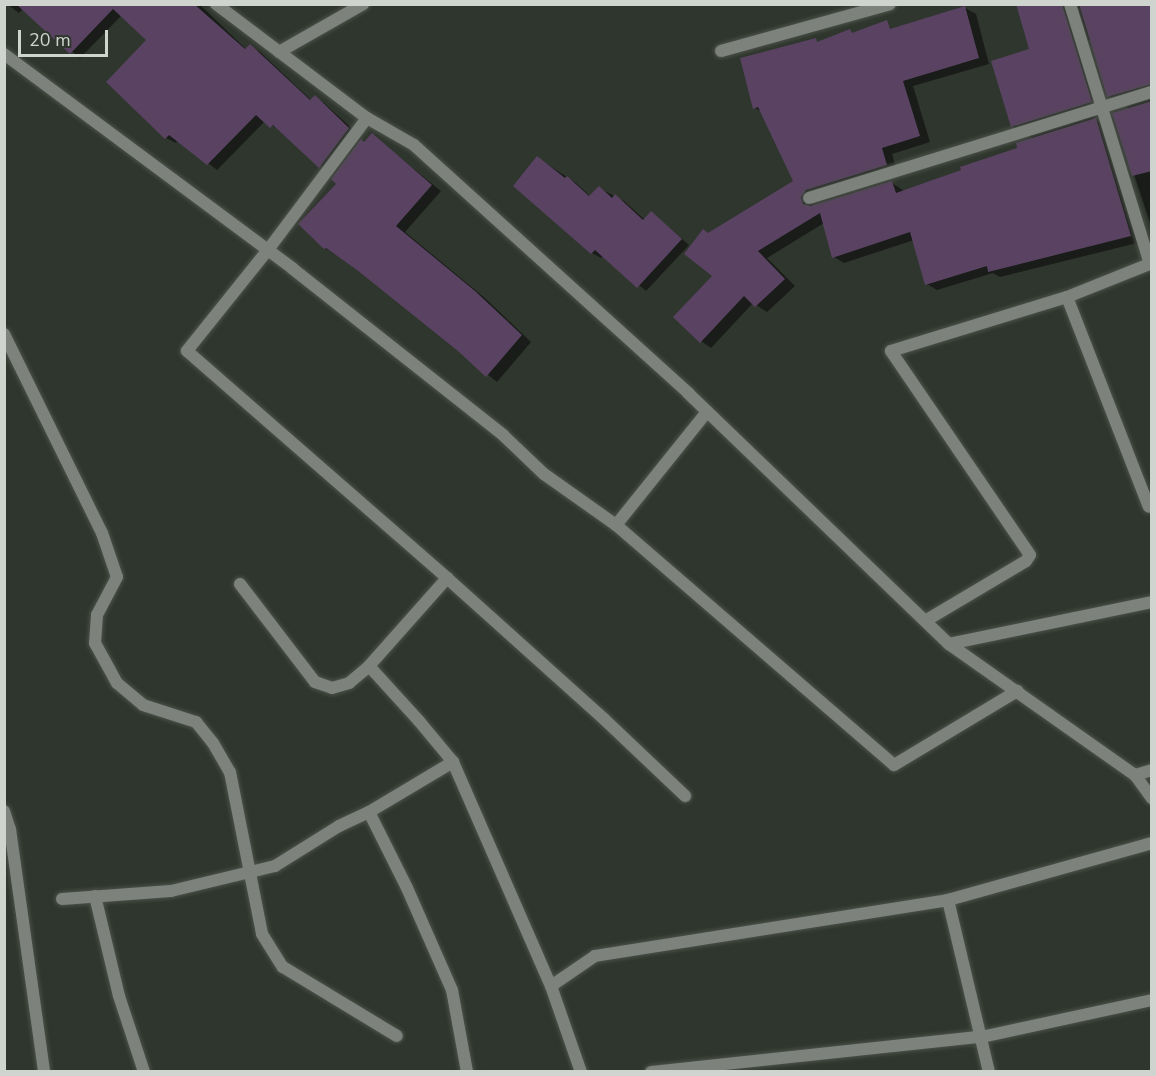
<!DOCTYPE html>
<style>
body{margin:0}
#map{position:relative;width:1156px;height:1076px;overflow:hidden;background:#2f362d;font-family:"Nunito Sans",sans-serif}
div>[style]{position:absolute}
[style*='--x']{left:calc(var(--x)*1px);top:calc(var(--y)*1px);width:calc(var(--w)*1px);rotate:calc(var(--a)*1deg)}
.shadow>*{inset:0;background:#0007}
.building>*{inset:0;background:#5a4362}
.roads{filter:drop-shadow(0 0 2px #4c524a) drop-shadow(0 0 2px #4c524a)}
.minor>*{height:12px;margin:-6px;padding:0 6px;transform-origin:6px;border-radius:6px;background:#7e827d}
span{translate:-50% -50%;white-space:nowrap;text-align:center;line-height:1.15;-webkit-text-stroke:4.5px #2f362d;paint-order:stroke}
.frame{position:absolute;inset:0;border:6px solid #d0d4cf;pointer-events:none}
.scale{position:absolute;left:18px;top:30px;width:90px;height:27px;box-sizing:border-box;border:3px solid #d0d4cf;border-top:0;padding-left:8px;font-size:18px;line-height:21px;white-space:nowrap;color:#d0d4cf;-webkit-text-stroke:4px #2f362d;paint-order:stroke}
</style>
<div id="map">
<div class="shadow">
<i style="clip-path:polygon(7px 4px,199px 4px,247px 50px,250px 46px,260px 52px,312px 101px,315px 97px,324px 103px,358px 134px,329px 172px,282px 131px,265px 121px,217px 170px,178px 140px,176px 143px,166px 138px,148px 39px,122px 15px,80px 58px,23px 9px,19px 13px)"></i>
<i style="clip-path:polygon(1017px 4px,1152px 4px,1152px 229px,1114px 114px,1130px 109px,1109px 96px,1090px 40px,1088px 40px,1110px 113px,1093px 118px,1107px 126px,1141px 242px,1000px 277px,993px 273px,937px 290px,927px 284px,914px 240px,844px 263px,834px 257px,824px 223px,767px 258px,795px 286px,767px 312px,753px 303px,711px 348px,701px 341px,714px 276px,709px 234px,795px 182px,762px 112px,755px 108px,813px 48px,889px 28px,892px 30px,965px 8px,976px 14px,989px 64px,913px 86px,930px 142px,892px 154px,897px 171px,817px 196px,811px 207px,892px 183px,904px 191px,1019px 149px,1034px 139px,1012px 126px,1031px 50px)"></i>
<i style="clip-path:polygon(372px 135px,441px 191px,405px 232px,486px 299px,531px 342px,497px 382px,358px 269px,325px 248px,338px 184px)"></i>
<i style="clip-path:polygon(538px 158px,576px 183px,591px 197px,599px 188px,624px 201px,645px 220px,652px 213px,689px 245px,646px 291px,603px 255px,601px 258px,592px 253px)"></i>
</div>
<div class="building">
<i style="clip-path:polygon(16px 4px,194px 4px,245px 49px,250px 44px,310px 100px,315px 95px,349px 128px,319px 168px,273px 125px,270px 128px,256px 115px,207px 165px,169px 135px,165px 139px,106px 82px,146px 40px,113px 9px,70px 54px)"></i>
<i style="clip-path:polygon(1016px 4px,1062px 4px,1092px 102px,1011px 127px,991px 61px,1029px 49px)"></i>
<i style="clip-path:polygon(1079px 4px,1152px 4px,1152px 84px,1107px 97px)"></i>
<i style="clip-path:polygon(965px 6px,979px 58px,903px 81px,920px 136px,882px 148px,887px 165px,806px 190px,801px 197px,803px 204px,811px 206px,892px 181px,896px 193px,961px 170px,960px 167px,1017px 148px,1016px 143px,1096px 118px,1131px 236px,988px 272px,987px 266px,925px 285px,910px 232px,832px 258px,820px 213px,758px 251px,785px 279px,755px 307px,744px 296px,700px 343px,673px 317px,712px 276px,684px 254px,703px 229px,708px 233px,793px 181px,758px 107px,753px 109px,740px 58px,816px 38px,817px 42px,850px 29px,852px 33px,887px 20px,890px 29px)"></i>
<i style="clip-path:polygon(1152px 101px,1152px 171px,1132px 176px,1112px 113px)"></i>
<i style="clip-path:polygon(372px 133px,432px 185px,396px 226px,475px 291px,522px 335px,486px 377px,458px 351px,357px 270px,326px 248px,324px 249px,298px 224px,336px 184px,331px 179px,361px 139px,364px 142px)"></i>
<i style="clip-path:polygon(537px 156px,565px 178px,567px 176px,589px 196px,599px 186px,612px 198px,615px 194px,643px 220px,651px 211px,682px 239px,637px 288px,595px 250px,591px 254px,513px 186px)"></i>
</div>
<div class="roads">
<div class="minor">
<i style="--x:216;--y:4;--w:189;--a:37.1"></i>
<i style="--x:367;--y:118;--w:54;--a:29.9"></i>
<i style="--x:414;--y:145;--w:370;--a:42.1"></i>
<i style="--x:688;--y:393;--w:362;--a:43.9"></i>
<i style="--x:949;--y:644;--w:228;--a:35.2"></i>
<i style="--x:1135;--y:775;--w:29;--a:54"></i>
<i style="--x:1070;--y:4;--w:272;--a:72.9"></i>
<i style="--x:721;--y:51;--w:175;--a:-15.5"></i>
<i style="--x:279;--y:52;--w:97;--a:-29.7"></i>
<i style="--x:4;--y:54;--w:360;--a:36.6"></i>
<i style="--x:293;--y:269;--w:268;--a:38.3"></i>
<i style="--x:503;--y:435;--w:57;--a:43.6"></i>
<i style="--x:544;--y:474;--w:88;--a:35.3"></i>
<i style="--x:616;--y:525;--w:367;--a:40.8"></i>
<i style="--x:894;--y:765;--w:144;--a:-31"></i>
<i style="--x:367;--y:118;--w:166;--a:126.9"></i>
<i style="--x:267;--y:251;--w:128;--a:128.7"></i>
<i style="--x:187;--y:351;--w:345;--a:41.1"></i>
<i style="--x:447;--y:578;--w:211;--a:41.9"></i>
<i style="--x:604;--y:719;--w:112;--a:43.5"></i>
<i style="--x:809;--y:198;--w:359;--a:-17.2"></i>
<i style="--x:1067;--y:297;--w:225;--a:68.7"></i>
<i style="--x:4;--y:334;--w:222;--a:63.8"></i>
<i style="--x:102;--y:533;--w:46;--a:71.2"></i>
<i style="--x:117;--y:577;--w:43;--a:117.8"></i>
<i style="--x:97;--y:615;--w:28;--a:94"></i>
<i style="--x:95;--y:643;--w:46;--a:61.2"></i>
<i style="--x:117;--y:683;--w:34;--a:40"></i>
<i style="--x:143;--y:705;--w:56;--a:17.8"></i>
<i style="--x:196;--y:722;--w:27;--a:51"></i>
<i style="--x:213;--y:743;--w:34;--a:60"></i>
<i style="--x:230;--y:772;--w:165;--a:78.8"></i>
<i style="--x:262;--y:934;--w:39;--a:58"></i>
<i style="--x:283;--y:967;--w:133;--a:31.2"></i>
<i style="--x:616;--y:525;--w:145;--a:-51.2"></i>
<i style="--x:240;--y:584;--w:123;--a:52.6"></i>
<i style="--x:315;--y:682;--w:18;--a:19"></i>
<i style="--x:332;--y:688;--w:18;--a:-16"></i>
<i style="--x:349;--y:683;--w:26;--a:-40"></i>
<i style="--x:369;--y:666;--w:118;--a:-48.4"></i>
<i style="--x:925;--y:621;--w:117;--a:-30.7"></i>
<i style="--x:1026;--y:561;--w:7;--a:-56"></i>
<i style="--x:1030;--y:555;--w:247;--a:-124.3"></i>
<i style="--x:891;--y:351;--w:184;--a:-17.1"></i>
<i style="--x:1067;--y:297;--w:92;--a:-21.8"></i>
<i style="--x:949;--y:644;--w:207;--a:-11.7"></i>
<i style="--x:369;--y:666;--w:74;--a:47.7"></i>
<i style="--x:419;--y:721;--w:53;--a:50.3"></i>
<i style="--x:453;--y:762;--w:244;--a:66.4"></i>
<i style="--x:551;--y:986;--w:91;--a:70.8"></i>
<i style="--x:1135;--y:775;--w:18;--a:-16"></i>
<i style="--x:4;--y:811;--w:19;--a:72"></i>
<i style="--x:10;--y:829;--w:245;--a:82"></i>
<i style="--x:369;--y:812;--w:85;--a:63.4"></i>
<i style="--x:407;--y:888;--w:111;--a:66.2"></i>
<i style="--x:452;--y:990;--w:83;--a:79.6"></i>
<i style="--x:95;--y:896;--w:103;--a:76.5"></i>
<i style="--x:119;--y:996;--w:80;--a:71.8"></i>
<i style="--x:62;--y:899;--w:109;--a:-4.2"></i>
<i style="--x:171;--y:891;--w:107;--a:-13.5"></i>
<i style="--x:275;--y:866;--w:75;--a:-32"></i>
<i style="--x:339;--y:826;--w:33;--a:-25"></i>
<i style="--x:369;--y:812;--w:98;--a:-30.8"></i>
<i style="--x:948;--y:900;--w:177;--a:76.6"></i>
<i style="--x:551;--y:986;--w:53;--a:-34.3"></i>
<i style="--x:595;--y:956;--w:357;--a:-9"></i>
<i style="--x:948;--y:900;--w:212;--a:-15.6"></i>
<i style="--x:651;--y:1072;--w:332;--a:-6.1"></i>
<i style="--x:981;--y:1037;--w:175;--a:-12.2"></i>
</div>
</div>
<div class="frame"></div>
<div class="scale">20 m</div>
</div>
